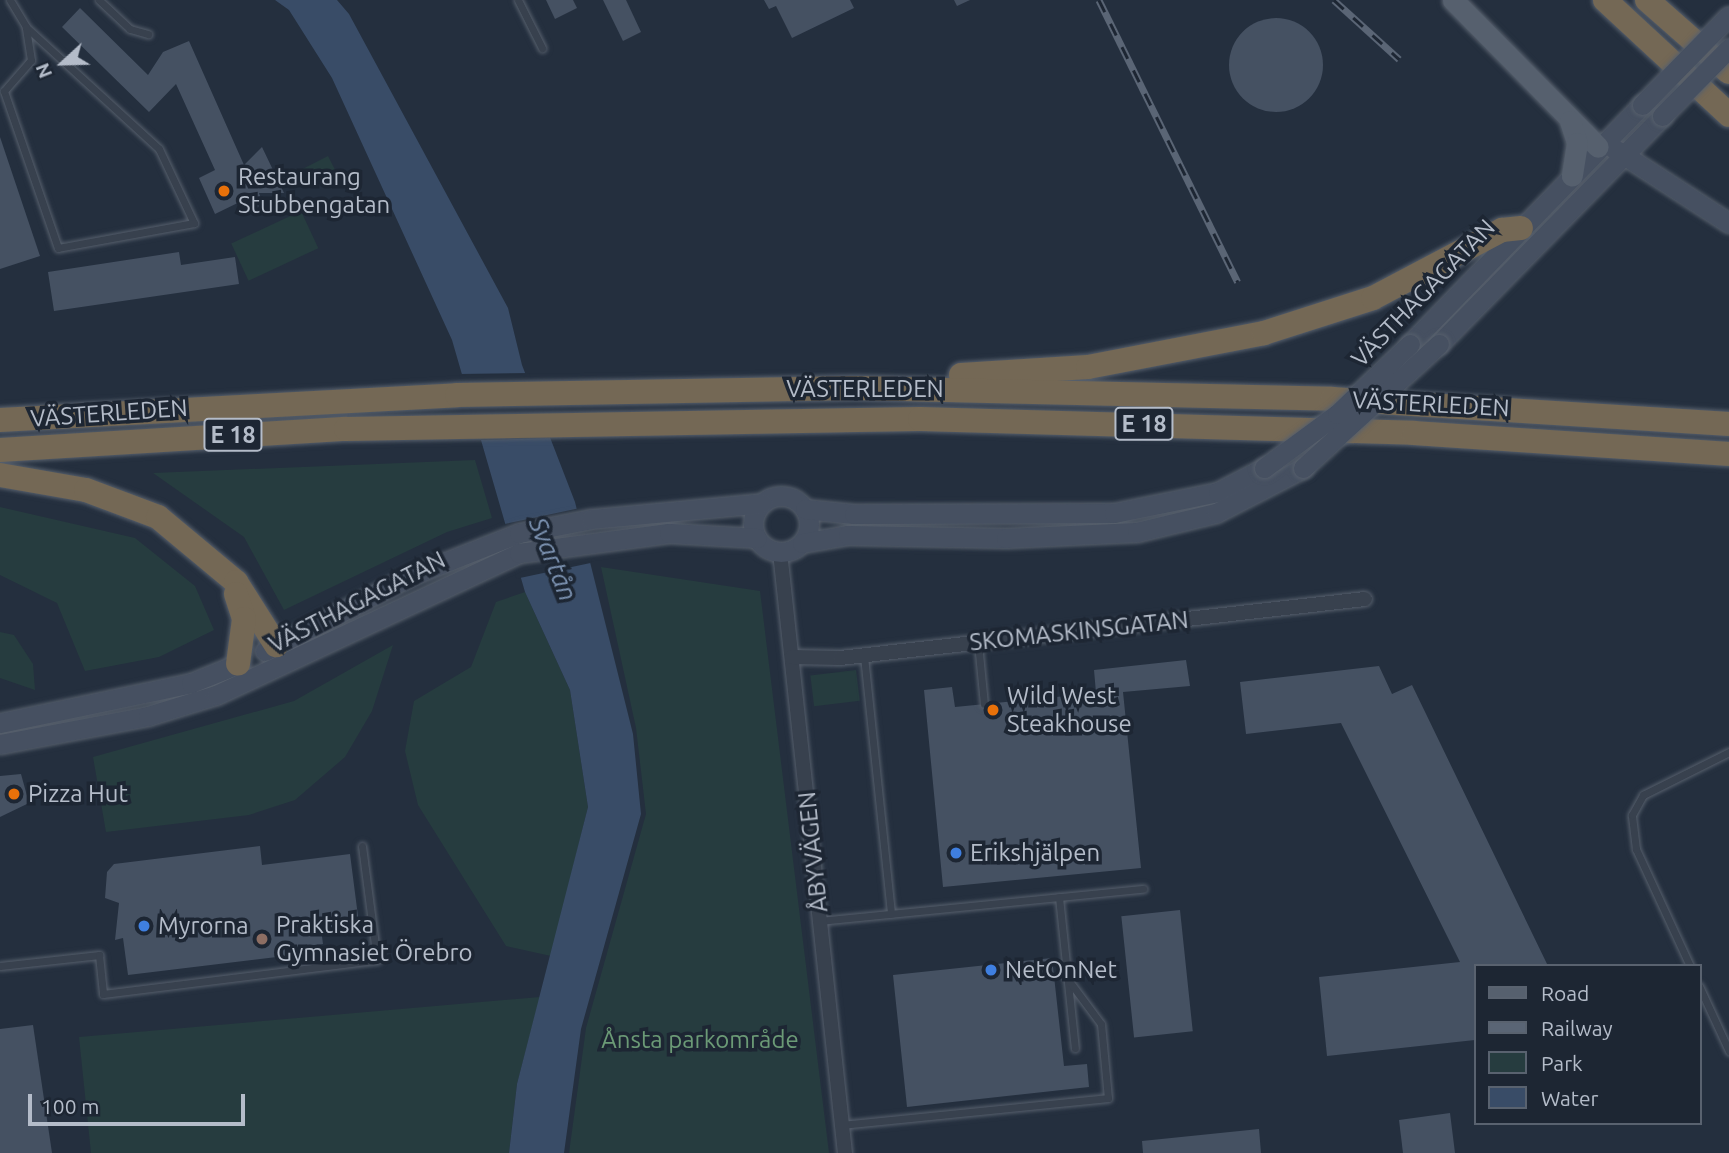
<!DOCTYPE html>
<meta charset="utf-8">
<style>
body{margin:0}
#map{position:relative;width:1729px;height:1153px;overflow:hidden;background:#242f3e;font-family:Ubuntu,sans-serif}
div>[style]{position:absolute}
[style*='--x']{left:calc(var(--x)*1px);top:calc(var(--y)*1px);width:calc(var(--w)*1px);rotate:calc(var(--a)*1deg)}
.green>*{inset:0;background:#263c3f;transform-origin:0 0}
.water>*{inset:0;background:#394c67}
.pier>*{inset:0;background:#242f3e;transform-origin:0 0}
.building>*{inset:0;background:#455162;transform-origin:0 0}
.round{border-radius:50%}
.roads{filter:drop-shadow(0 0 2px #565f6c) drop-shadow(0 0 2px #565f6c)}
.service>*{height:7px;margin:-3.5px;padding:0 3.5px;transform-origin:3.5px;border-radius:3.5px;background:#38414e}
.minor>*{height:14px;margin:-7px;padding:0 7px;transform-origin:7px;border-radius:7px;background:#38414e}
.secondary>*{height:19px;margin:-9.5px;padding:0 9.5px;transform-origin:9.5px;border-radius:9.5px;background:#465061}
.secondary>.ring{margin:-9.5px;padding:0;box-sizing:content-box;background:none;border:19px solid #465061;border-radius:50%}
.primary>*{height:21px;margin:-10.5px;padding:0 10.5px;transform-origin:10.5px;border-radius:10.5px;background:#56606e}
.motorway>*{height:24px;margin:-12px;padding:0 12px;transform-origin:12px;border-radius:12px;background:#746855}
.rail>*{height:7px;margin-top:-3.5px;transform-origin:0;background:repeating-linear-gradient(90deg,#1d2633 0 13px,#5a6575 0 26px);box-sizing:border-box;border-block:2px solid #5a6575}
.bridges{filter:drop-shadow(0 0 2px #565f6c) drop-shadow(0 0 2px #565f6c)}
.secondary-bridge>*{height:19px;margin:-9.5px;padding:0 9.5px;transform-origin:9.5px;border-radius:9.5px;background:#465061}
.dots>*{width:19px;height:19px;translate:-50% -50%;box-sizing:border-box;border:4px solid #1d2633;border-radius:50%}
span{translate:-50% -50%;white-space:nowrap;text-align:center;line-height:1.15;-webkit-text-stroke:7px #1d2633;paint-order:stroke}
.shield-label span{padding:2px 5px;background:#1d2633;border:2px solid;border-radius:5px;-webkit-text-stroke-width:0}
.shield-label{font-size:23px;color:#b4bcc9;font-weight:700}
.poi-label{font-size:24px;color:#b4bcc9}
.left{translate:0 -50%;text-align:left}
.street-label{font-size:24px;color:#b4bcc9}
.park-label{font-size:24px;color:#6b9a76}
.water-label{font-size:26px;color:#7c92b1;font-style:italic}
.legend{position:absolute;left:1474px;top:964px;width:228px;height:161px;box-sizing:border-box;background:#1d2633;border:2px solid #59626f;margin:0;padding:9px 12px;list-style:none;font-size:21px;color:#b4bcc9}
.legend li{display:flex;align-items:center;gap:14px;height:35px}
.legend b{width:35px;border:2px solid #59626f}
.north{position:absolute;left:28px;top:28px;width:70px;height:70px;-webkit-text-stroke:5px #1d2633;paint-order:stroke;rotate:248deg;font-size:19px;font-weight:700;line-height:28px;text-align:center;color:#b4bcc9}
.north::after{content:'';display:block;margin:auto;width:24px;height:32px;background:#b4bcc9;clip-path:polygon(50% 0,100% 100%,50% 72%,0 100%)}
.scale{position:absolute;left:28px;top:1094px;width:217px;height:32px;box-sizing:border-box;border:4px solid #b4bcc9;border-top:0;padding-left:9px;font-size:21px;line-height:24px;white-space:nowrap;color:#b4bcc9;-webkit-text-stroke:5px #1d2633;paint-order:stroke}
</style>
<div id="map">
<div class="green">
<i style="left:328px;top:156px;width:18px;height:33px;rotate:63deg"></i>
<i style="left:301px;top:211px;width:41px;height:77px;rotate:65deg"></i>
<i style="clip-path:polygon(475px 460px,492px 518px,447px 532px,284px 610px,244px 537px,153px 473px)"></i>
<i style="clip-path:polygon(0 507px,135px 538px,195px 586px,214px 630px,159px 657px,85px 671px,57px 603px,0 575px)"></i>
<i style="clip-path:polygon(601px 567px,760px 591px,829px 1153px,569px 1153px,586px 1028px,646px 814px,636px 728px)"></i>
<i style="clip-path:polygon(525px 592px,570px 690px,588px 807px,551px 956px,506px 946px,418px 805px,405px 751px,414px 701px,471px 667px,496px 602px)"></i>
<i style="clip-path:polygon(0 632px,14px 635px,33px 664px,35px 690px,0 678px)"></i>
<i style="clip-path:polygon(393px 645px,372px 711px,345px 757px,295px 800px,249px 815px,106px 832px,93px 757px,294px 701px)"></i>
<i style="left:856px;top:670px;width:31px;height:46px;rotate:83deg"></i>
<i style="clip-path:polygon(540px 997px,517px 1084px,509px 1153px,91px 1153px,79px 1037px)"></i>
</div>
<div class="water">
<i style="clip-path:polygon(275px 0,337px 0,349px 14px,508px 308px,522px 365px,575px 502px,633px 734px,641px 814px,581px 1029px,564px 1153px,509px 1153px,517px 1084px,588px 807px,570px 690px,525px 592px,452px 340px,332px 78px,289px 10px)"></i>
</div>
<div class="pier">
<i style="clip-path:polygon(529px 373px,554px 438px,481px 440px,459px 374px)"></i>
<i style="left:580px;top:508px;width:56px;height:77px;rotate:78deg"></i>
</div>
<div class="building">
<i style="clip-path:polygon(546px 0,573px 0,577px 8px,555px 19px)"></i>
<i style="clip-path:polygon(603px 0,626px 0,641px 32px,623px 41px)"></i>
<i style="clip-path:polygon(764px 0,850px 0,854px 8px,792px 38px,776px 6px,769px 9px)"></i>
<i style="clip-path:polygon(954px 0,970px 0,957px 6px)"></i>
<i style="clip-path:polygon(80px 8px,148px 75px,163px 52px,189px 41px,244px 165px,262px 147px,284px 193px,259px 193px,264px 207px,254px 211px,248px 198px,215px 214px,199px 178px,215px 170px,176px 84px,149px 112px,62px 27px)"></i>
<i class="round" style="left:1229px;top:18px;width:94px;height:94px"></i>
<i style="clip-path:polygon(0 137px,40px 256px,0 269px)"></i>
<i style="clip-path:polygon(179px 252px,181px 265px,235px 257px,239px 284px,54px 311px,48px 272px)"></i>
<i style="clip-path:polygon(1186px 660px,1190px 686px,1123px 692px,1141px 868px,943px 887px,924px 690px,952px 687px,955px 707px,1096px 693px,1094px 670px)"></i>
<i style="clip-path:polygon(1379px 666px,1392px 694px,1412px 685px,1548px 966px,1475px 966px,1475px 1040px,1327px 1056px,1319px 977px,1460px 962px,1341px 723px,1246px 734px,1240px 682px)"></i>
<i style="clip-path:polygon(21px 774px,29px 803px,0 817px,0 776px)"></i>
<i style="clip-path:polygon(260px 846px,262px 865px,350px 854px,359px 924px,321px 929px,323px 944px,309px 946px,310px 953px,128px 975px,123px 938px,115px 940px,119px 903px,105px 898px,107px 872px,114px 864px)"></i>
<i style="left:1180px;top:910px;width:122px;height:59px;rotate:84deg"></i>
<i style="clip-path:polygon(1052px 958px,1064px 1066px,1087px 1064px,1089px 1087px,907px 1107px,893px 975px)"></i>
<i style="clip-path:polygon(33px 1025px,52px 1153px,0 1153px,0 1029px)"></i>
<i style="clip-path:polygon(1450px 1113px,1455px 1153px,1403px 1153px,1399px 1120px)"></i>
<i style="clip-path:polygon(1259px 1129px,1261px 1153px,1143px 1153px,1142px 1141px)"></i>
</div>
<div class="roads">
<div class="service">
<i style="--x:10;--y:0;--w:31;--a:59"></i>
<i style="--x:26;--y:27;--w:180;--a:42.5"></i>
<i style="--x:159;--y:149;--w:82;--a:64.7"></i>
<i style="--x:194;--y:223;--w:138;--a:169.6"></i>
<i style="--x:58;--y:248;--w:166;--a:-109"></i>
<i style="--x:4;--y:91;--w:41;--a:-48.9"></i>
<i style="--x:31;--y:60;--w:33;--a:-99"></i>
<i style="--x:99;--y:0;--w:42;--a:43.1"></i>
<i style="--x:130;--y:29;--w:19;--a:16"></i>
<i style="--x:518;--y:0;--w:54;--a:63.4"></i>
<i style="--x:978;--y:643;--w:61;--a:84.4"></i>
<i style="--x:864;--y:656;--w:259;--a:84"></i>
<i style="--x:1059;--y:897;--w:152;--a:84"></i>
<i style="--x:820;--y:921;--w:325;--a:-5.7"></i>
<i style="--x:0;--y:966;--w:100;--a:-6.3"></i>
<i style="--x:99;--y:955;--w:39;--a:84"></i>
<i style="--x:103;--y:994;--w:276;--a:-7.1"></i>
<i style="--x:377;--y:960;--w:115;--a:-97.5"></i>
<i style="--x:1690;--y:966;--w:129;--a:-114.8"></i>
<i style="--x:1636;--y:849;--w:34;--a:-97"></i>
<i style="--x:1632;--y:815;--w:23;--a:-61"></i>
<i style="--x:1643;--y:795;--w:96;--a:-26.6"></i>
<i style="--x:1699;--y:986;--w:72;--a:65.2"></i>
<i style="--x:842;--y:1125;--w:267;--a:-5.8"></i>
<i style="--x:1108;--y:1098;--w:74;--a:-95.4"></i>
<i style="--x:1101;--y:1024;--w:59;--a:-126.7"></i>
</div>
<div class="minor">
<i style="--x:780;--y:552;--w:605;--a:83.83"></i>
<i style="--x:792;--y:657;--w:48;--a:1.2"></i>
<i style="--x:840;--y:658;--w:528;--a:-6.41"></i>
</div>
<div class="secondary">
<i style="--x:1613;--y:148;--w:138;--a:32.9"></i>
<i style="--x:1410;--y:344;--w:333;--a:-45.9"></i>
<i style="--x:1439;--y:344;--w:319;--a:-45.6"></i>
<i class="ring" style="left:753px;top:496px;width:37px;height:37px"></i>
<i style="--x:805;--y:509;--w:49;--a:5.8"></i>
<i style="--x:854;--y:514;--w:260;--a:-0.2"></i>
<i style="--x:1114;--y:513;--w:106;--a:-11.4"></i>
<i style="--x:1218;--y:492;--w:52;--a:-27.6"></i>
<i style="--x:802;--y:543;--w:47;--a:-9.9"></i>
<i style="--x:848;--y:535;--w:158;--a:1.1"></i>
<i style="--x:1006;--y:538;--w:131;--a:-2.6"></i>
<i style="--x:1137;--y:532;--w:81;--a:-13.5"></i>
<i style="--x:1216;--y:513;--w:98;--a:-27.3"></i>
<i style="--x:265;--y:651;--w:166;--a:-27.2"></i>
<i style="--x:413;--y:575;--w:114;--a:-21.6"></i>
<i style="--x:519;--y:533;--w:73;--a:-11"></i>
<i style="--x:591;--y:519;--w:172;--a:-5.3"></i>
<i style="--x:0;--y:723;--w:195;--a:-11.8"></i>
<i style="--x:191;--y:683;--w:51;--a:-22"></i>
<i style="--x:0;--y:744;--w:151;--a:-10.7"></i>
<i style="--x:148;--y:716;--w:71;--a:-17.2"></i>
<i style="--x:216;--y:695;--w:335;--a:-25.1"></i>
<i style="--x:519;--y:553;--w:151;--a:-7.6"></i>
<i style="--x:669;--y:533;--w:88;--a:3.3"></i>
</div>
<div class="primary">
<i style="--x:1453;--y:0;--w:206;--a:45.4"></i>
<i style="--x:1570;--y:121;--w:23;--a:72"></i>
<i style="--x:1577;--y:143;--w:33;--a:99"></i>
</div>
<div class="motorway">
<i style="--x:1605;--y:0;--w:169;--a:42.8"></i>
<i style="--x:1647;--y:0;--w:109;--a:41.3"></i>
<i style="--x:961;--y:375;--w:127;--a:-3.6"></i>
<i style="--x:1088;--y:367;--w:179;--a:-10.9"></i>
<i style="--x:1264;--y:333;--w:114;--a:-17.8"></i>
<i style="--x:1373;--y:298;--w:146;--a:-27.8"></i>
<i style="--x:1502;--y:230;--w:19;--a:-6"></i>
<i style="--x:0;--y:420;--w:458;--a:-3.1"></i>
<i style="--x:457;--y:395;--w:398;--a:-1"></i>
<i style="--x:855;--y:388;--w:477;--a:1.3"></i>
<i style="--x:1332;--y:399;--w:398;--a:3.6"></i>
<i style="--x:0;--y:450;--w:347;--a:-3.5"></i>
<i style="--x:346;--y:429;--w:574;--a:-1"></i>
<i style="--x:920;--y:419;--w:494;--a:1.6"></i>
<i style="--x:1414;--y:433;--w:316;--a:3.8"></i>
<i style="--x:0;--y:475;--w:87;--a:9.9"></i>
<i style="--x:86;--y:490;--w:77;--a:20.6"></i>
<i style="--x:158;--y:517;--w:102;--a:39.8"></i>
<i style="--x:236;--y:582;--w:75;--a:57.6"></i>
<i style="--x:236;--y:594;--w:26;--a:72"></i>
<i style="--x:244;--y:619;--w:45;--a:97.6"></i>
</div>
</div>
<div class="rail">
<i style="--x:1099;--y:0;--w:314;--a:63.8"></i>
<i style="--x:1334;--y:0;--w:88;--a:42.2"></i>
</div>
<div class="bridges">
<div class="secondary-bridge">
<i style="--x:1642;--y:105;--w:124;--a:-45.7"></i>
<i style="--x:1662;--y:116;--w:95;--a:-45.4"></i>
<i style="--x:1264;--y:468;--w:91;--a:-36.5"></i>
<i style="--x:1337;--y:414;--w:101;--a:-43.8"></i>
<i style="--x:1303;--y:468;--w:184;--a:-42.4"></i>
</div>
</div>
<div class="dots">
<i style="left:224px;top:191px;background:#e8710a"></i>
<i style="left:993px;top:710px;background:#e8710a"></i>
<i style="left:14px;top:794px;background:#e8710a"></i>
<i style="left:956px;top:853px;background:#3f7fe0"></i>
<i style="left:144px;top:926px;background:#3f7fe0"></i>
<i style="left:262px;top:939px;background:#8d6e63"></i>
<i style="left:991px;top:970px;background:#3f7fe0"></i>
</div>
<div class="shield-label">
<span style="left:1144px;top:424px">E 18</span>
<span style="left:233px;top:435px">E 18</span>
</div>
<div class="poi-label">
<span class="left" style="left:238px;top:191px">Restaurang<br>Stubbengatan</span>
<span class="left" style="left:1007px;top:710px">Wild West<br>Steakhouse</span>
<span class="left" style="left:28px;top:794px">Pizza Hut</span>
<span class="left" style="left:970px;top:853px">Erikshjälpen</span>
<span class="left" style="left:276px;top:939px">Praktiska<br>Gymnasiet Örebro</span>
<span class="left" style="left:158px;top:926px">Myrorna</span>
<span class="left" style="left:1005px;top:970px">NetOnNet</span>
</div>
<div class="street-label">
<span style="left:1423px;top:293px;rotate:-46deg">VÄSTHAGAGATAN</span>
<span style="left:865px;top:389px">VÄSTERLEDEN</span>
<span style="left:1431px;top:404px;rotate:3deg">VÄSTERLEDEN</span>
<span style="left:109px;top:413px;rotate:-4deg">VÄSTERLEDEN</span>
<span style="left:357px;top:602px;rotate:-27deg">VÄSTHAGAGATAN</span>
<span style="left:1079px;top:631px;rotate:-6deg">SKOMASKINSGATAN</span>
<span style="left:813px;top:852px;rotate:-96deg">ÅBYVÄGEN</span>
</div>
<div class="park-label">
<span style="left:700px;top:1040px">Ånsta parkområde</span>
</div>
<div class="water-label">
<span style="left:553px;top:559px;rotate:68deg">Svartån</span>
</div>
<ul class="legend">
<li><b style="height:9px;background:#56606e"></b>Road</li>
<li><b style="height:9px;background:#5a6575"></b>Railway</li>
<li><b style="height:19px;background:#263c3f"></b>Park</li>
<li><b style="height:19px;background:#394c67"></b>Water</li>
</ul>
<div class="north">N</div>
<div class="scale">100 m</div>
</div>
